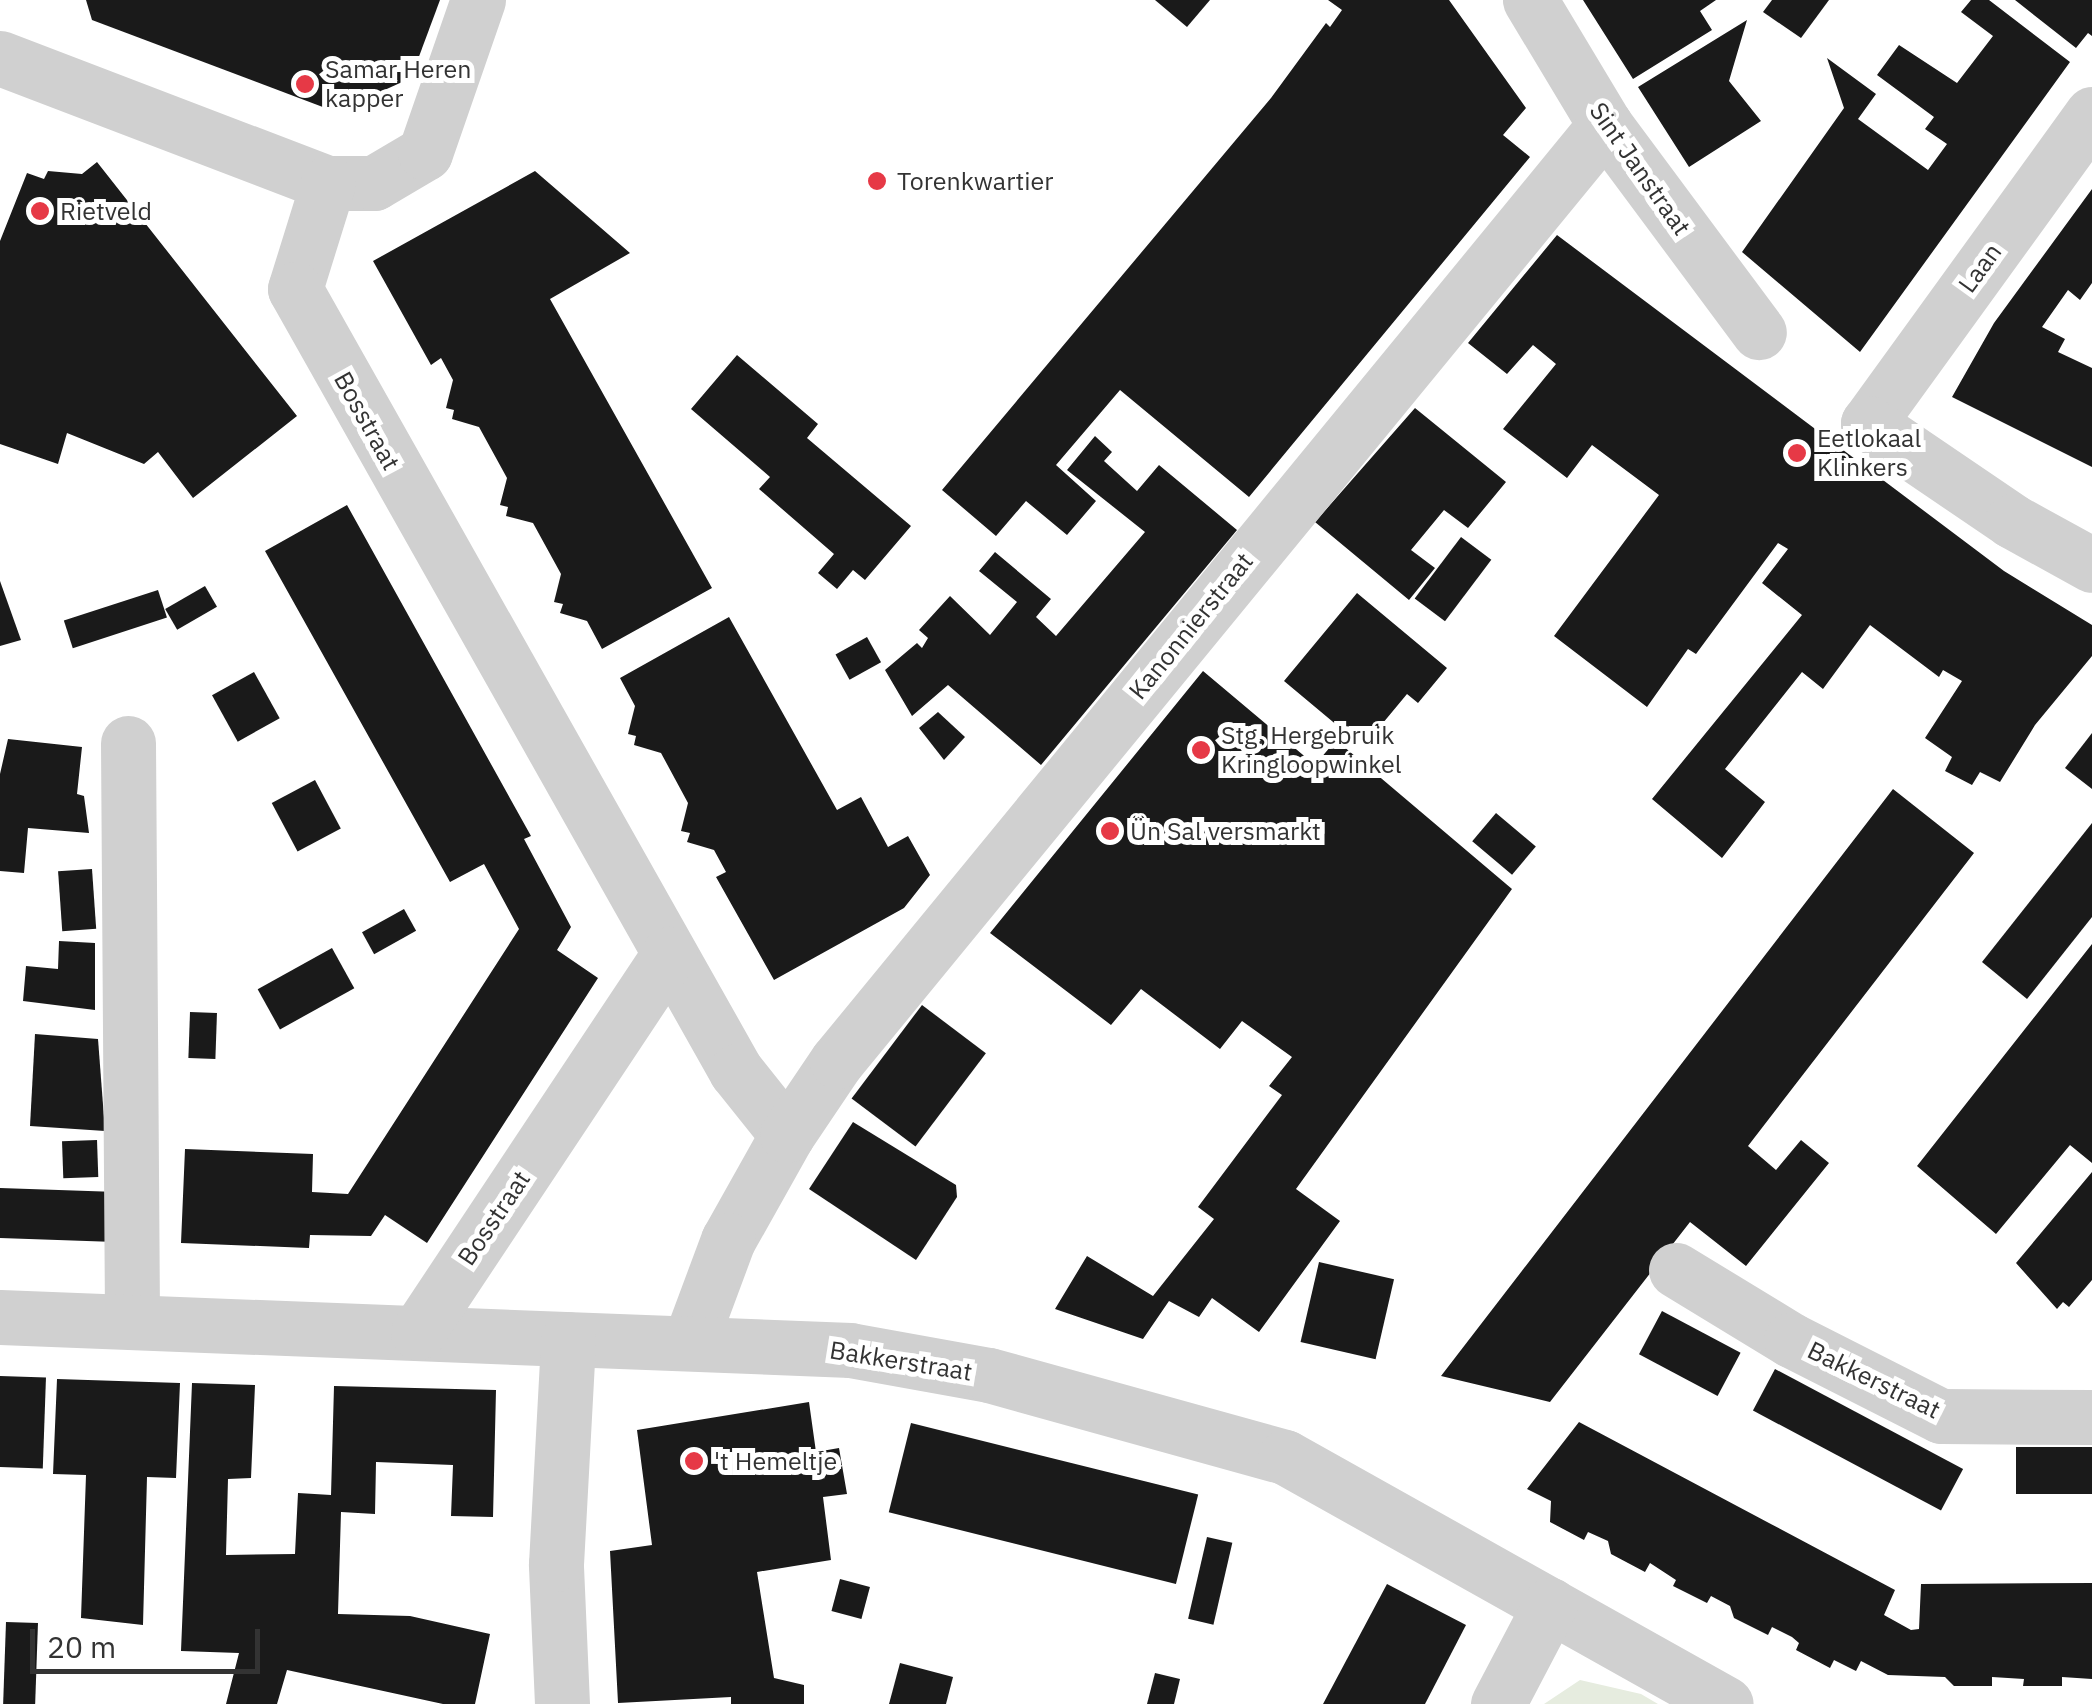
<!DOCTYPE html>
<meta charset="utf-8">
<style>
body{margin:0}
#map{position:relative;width:2092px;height:1704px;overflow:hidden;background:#fff;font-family:"IBM Plex Sans",sans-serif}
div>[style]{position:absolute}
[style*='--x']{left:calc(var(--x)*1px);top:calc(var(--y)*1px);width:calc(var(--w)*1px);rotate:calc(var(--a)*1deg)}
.green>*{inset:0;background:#e6ecdf}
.building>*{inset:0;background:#1a1a1a;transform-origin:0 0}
.minor>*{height:55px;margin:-27.5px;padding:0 27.5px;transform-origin:27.5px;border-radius:27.5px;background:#d0d0d0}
.dots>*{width:28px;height:28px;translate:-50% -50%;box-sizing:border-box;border:5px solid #fff;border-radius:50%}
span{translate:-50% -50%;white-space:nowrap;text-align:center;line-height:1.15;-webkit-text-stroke:10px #fff;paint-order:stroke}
.poi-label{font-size:25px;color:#333}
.left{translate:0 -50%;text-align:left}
.street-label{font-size:25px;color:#333}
.scale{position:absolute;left:30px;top:1629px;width:230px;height:45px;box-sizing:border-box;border:5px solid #333;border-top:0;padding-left:12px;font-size:30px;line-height:35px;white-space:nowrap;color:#333;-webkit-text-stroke:8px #fff;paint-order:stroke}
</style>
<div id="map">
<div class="green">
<i style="clip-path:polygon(1580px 1680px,1641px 1694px,1658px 1704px,1544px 1704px)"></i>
</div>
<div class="building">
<i style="clip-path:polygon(86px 0,440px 0,411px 78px,336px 112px,92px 20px)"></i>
<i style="clip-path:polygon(1155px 0,1210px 0,1187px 27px)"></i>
<i style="clip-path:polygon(1328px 0,1449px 0,1526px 108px,1503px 135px,1530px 157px,1249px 497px,1120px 390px,1056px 465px,1096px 501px,1067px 535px,1026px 501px,996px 536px,942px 490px,1271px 98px,1326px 23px,1330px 27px,1342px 10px)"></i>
<i style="clip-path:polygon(1583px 0,1716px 0,1700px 11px,1712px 30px,1633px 79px)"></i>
<i style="clip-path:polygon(1772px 0,1829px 0,1801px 38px,1763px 12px)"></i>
<i style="clip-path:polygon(1971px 0,1989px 0,2070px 62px,1860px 352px,1742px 252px,1844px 108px,1827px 58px,1876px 94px,1858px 119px,1928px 170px,1947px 144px,1925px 129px,1934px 117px,1877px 75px,1899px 45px,1957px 83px,1993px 36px,1961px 12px)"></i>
<i style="clip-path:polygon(2015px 0,2092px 0,2092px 36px,2088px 33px,2076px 48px)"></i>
<i style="clip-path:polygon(1747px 20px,1729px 81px,1761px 121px,1689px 167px,1638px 87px)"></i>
<i style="clip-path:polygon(97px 162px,297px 416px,193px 498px,158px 452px,144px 464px,67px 433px,58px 464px,0 444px,0 241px,27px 173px,44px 179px,48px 171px,82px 174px)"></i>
<i style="clip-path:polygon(535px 171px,630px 253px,550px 299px,712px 588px,602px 649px,587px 621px,560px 613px,563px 604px,554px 602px,561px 574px,533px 523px,506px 516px,508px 507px,500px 505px,507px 478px,479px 427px,452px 419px,454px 410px,446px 408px,453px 380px,441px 358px,431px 365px,373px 261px)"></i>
<i style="clip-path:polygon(2092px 189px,2092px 283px,2080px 300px,2068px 290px,2042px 327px,2065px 339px,2058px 352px,2092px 368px,2092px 467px,1952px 397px,1994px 323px)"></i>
<i style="clip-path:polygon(1557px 235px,2004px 571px,2092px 625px,2092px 656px,2035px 725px,2000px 782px,1980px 772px,1972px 785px,1945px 771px,1952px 757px,1925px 738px,1962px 681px,1943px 670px,1939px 677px,1870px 625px,1823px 689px,1802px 672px,1725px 769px,1765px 802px,1722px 858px,1652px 799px,1802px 615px,1762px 583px,1788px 549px,1778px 543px,1696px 654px,1688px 649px,1647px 707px,1554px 636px,1659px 495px,1592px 445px,1567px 478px,1503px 429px,1556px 364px,1533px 345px,1507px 374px,1468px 343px)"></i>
<i style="clip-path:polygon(737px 355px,818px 424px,807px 438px,911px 526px,865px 580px,853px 570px,837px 589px,818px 573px,834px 554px,759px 489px,770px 477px,691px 409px)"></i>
<i style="clip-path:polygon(1415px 408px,1506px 482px,1468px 528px,1444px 510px,1411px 550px,1435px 568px,1409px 600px,1315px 522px)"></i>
<i style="clip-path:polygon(1095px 436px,1112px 452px,1104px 461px,1137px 491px,1159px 465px,1237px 530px,1041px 765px,948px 685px,912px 716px,885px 670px,917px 643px,922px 648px,928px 638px,919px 630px,950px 596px,990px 635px,1017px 602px,979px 571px,995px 552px,1051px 599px,1036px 617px,1056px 636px,1145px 532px,1067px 470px)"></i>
<i style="clip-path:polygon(347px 505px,531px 836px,524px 839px,571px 927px,557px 950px,598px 978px,427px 1243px,385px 1215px,371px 1236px,310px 1235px,309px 1248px,181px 1243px,185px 1149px,313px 1154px,312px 1192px,348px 1194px,519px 929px,484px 864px,450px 882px,265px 551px)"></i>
<i style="left:1461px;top:537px;width:38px;height:77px;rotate:37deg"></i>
<i style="clip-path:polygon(0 581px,21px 640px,0 646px)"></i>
<i style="left:205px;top:586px;width:24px;height:46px;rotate:60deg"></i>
<i style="left:158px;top:590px;width:29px;height:99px;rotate:72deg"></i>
<i style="clip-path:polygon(1357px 593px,1447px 668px,1418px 703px,1407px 694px,1363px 747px,1284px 681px)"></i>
<i style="clip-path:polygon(729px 617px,837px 810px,861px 797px,888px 847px,908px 836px,930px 875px,904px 908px,774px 980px,716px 877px,726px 872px,714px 850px,687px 842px,690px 833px,681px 831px,688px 803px,661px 753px,634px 745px,636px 736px,628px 734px,635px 706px,620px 678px)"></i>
<i style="left:867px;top:637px;width:29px;height:36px;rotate:61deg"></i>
<i style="clip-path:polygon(1203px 671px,1315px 765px,1336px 740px,1512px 889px,1296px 1189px,1340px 1221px,1259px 1332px,1212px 1298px,1199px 1317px,1169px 1301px,1143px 1339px,1055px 1309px,1087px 1256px,1153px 1296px,1214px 1219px,1198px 1207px,1282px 1095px,1269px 1086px,1292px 1057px,1242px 1021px,1220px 1049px,1141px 989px,1111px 1025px,990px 933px)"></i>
<i style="left:254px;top:672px;width:53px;height:48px;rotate:61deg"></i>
<i style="clip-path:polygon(938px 712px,965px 737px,944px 760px,919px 728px)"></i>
<i style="clip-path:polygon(2092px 733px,2092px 789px,2065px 768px)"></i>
<i style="clip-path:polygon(8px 739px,82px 747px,77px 794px,84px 796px,89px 833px,28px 828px,24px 873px,0 871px,0 774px)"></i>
<i style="left:315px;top:780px;width:55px;height:49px;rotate:62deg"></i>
<i style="clip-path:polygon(1893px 789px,1974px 853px,1748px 1146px,1776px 1170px,1801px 1140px,1829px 1163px,1746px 1266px,1690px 1222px,1550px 1402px,1441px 1376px)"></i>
<i style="left:1496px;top:813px;width:52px;height:37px;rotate:40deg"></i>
<i style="clip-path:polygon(2092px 823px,2092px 917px,2027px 999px,1982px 962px)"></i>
<i style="left:92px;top:869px;width:60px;height:34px;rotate:86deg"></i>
<i style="left:404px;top:909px;width:25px;height:48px;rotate:61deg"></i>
<i style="clip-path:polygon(59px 941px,95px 943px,95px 1010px,23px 1001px,26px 966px,58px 969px)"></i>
<i style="clip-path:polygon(2092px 944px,2092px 1163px,2070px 1145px,1996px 1234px,1917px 1166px)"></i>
<i style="left:332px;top:948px;width:46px;height:85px;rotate:61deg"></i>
<i style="left:922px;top:1005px;width:80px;height:117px;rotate:37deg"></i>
<i style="left:190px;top:1012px;width:27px;height:46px;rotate:2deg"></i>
<i style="clip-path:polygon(35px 1034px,98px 1039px,105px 1131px,30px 1126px)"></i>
<i style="clip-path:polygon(853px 1122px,956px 1185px,957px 1197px,916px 1260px,809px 1189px)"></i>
<i style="left:97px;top:1140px;width:37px;height:35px;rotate:88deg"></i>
<i style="clip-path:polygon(2092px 1172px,2092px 1280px,2069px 1307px,2063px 1302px,2057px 1309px,2016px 1263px)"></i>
<i style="left:0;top:1188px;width:110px;height:50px;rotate:2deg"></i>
<i style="left:1319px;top:1262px;width:77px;height:82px;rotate:13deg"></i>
<i style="left:1662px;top:1311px;width:89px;height:49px;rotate:28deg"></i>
<i style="left:1775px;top:1369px;width:213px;height:47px;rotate:28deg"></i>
<i style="left:0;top:1376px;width:46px;height:91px;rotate:2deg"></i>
<i style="clip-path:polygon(57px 1379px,180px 1383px,176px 1478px,147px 1477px,143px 1625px,81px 1618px,86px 1475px,53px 1474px)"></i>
<i style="clip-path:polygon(192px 1383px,255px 1385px,251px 1478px,228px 1479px,226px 1555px,295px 1554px,298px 1493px,331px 1495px,334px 1386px,496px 1390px,493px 1517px,451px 1516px,453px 1465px,376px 1462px,375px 1514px,341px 1512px,338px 1614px,410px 1616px,490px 1634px,475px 1704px,443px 1704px,287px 1670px,277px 1704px,226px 1704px,239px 1653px,181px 1651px)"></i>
<i style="clip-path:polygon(809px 1402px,816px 1452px,839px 1448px,847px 1494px,823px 1497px,831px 1560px,757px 1572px,774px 1678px,804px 1685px,804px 1704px,731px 1704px,731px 1697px,618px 1703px,610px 1551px,652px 1545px,637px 1430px)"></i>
<i style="clip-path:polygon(1579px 1422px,1895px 1590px,1884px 1615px,1911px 1630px,1919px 1629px,1921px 1584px,2092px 1583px,2092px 1679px,2062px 1677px,2062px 1686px,2023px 1686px,2024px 1679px,1992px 1677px,1992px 1686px,1954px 1686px,1945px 1677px,1888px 1675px,1861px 1661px,1856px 1671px,1834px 1660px,1830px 1668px,1796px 1650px,1799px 1643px,1792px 1637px,1772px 1627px,1768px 1635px,1734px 1618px,1730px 1606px,1711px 1596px,1707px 1603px,1673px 1586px,1676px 1580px,1650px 1563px,1645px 1572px,1611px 1554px,1608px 1541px,1588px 1532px,1584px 1540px,1550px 1522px,1551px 1501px,1527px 1489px)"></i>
<i style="left:911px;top:1423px;width:296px;height:92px;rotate:14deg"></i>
<i style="left:2016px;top:1447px;width:76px;height:47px"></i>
<i style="left:1207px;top:1537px;width:26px;height:84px;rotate:13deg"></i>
<i style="left:840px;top:1579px;width:31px;height:33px;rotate:15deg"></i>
<i style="clip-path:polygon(1387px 1584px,1466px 1625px,1425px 1704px,1323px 1704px)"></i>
<i style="left:6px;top:1622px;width:32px;height:82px;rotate:2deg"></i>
<i style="clip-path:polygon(900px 1663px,953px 1677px,946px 1704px,889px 1704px)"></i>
<i style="clip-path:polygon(1155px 1673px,1180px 1679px,1174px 1704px,1147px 1704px)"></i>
</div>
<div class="minor">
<i style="--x:1530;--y:0;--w:146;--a:59"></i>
<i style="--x:1605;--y:125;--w:258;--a:53.4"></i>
<i style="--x:0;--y:58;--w:351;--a:20.9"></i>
<i style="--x:328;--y:183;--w:46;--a:0"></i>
<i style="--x:374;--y:183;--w:59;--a:-30.5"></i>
<i style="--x:425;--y:153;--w:162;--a:-70.9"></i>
<i style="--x:2092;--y:114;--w:382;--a:125.9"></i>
<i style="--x:1868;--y:423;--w:174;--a:34.2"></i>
<i style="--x:2012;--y:521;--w:91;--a:28.8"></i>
<i style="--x:328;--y:183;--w:111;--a:107.3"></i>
<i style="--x:295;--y:289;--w:898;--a:60.58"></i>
<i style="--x:736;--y:1071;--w:82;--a:51.4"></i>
<i style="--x:787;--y:1135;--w:120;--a:119.3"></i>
<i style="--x:728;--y:1240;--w:109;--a:110.4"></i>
<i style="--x:128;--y:743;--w:578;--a:89.6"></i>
<i style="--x:787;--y:1135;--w:89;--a:-56"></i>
<i style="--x:837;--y:1061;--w:1211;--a:-50.63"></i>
<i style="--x:1676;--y:1270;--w:135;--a:31.3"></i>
<i style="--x:1791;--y:1340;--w:168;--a:26.9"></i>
<i style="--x:1941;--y:1416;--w:151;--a:0.4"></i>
<i style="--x:0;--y:1317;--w:851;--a:2.22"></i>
<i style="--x:850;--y:1350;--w:141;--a:10.2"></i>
<i style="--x:989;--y:1375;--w:307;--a:15.5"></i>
<i style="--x:1285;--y:1457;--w:505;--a:29.25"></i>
<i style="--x:418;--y:1332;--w:454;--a:-56.4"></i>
<i style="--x:562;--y:1704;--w:140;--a:-92.5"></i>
<i style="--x:556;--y:1564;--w:225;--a:-86.9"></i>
<i style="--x:1498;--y:1704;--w:112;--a:-62.3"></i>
</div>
<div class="dots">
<i style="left:305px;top:84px;background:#e63946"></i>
<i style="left:877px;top:181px;background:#e63946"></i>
<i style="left:40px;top:211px;background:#e63946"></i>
<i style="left:1797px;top:453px;background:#e63946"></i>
<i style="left:1201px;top:750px;background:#e63946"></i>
<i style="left:1110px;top:831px;background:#e63946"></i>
<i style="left:694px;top:1461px;background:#e63946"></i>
</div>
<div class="poi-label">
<span class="left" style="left:325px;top:84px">Samar Heren<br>kapper</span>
<span class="left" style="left:897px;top:181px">Torenkwartier</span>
<span class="left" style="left:60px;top:211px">Rietveld</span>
<span class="left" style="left:1817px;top:453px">Eetlokaal<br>Klinkers</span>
<span class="left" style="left:1221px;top:750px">Stg. Hergebruik<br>Kringloopwinkel</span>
<span class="left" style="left:1130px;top:831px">Ün Sal versmarkt</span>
<span class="left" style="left:714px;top:1461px">'t Hemeltje</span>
</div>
<div class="street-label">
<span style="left:1640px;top:169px;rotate:55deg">Sint Janstraat</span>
<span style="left:1980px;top:268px;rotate:-54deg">Laan</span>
<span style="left:367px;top:421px;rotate:61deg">Bosstraat</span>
<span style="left:1191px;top:626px;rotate:-51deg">Kanonnierstraat</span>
<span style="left:494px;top:1218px;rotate:-56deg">Bosstraat</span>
<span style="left:901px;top:1361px;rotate:9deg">Bakkerstraat</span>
<span style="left:1874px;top:1380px;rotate:26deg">Bakkerstraat</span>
</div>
<div class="scale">20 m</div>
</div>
